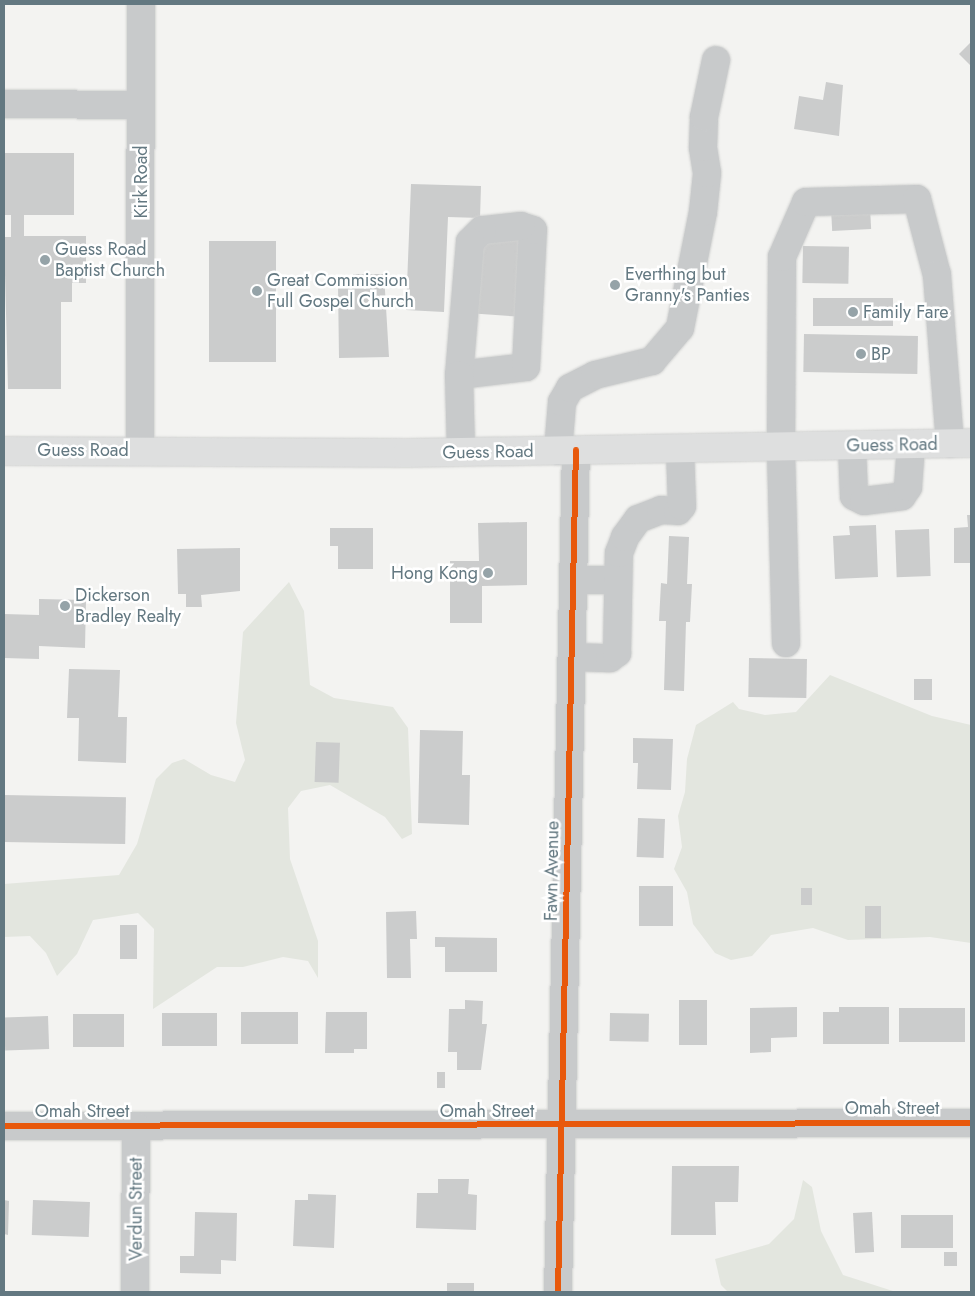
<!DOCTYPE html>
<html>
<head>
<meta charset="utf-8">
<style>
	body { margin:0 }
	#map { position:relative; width:975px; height:1296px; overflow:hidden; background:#f3f3f1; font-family:Jost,sans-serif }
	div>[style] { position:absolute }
	.green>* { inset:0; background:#e3e6df }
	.building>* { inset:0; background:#cbcccc; transform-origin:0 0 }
	.roads { filter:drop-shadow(0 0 1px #d0d1d0) drop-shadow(0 0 1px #d0d1d0) }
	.minor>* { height:28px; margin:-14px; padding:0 14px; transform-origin:14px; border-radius:14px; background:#c8cacb }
	.major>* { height:28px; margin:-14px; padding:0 14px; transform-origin:14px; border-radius:14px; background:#dedfdf }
	.cycleway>* { height:6px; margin:-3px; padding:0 3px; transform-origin:3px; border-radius:3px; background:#e8590c }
	.dots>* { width:14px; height:14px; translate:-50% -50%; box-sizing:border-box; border:2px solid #fff; border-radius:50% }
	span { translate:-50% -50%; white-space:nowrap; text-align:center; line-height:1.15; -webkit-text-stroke:5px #fff; paint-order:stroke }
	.street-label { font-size:18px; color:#637881 }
	.poi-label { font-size:18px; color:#637881 }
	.left { translate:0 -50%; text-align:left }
	.right { translate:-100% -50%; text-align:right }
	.frame { position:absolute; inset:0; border:5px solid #637881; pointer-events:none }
</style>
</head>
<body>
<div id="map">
	<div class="green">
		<i style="clip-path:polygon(289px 582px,304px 611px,310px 685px,334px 698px,393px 707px,408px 728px,412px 834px,402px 839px,385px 817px,330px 785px,301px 791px,288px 808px,290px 859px,318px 941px,318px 978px,308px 961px,283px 957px,243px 967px,217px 967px,153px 1009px,154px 929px,138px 913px,93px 920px,77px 954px,57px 976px,46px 953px,30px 936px,4px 937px,4px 884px,119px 875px,137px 844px,156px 779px,172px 763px,184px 759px,211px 775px,235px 782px,245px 760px,236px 723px,243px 632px)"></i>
		<i style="clip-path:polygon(830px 675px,932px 716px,971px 725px,971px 943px,930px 937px,848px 940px,813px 928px,771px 935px,752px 956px,731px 960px,715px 953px,693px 924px,687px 892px,674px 869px,682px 847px,678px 816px,685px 792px,687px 759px,696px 725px,733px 702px,739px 709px,765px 715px,796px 712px)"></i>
		<i style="clip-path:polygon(803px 1180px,812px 1187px,821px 1231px,843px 1275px,896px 1292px,728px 1292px,721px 1285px,715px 1259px,769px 1244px,794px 1219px)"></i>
	</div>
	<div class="building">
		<i style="clip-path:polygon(971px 42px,971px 66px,959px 54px)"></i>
		<i style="clip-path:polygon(826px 82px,843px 85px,839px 136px,794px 129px,799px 96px,823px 100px)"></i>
		<i style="clip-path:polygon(4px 153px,74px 153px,74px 215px,24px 215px,24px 236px,86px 236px,86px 283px,72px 283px,72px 302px,61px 302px,61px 389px,8px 389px,4px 237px,11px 237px,11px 215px,4px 215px)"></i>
		<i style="clip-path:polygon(411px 184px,481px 186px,480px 218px,448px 217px,444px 312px,406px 310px)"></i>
		<i style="left:870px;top:207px;width:22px;height:39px;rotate:87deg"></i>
		<i style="left:483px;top:238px;width:40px;height:76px;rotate:4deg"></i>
		<i style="left:276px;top:241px;width:121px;height:67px;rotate:90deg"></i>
		<i style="left:803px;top:246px;width:46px;height:37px;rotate:1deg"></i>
		<i style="clip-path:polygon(353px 274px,384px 274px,389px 357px,339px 358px,338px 285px,353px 285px)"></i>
		<i style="left:813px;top:298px;width:80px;height:28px"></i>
		<i style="left:804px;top:334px;width:114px;height:38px;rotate:1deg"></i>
		<i style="clip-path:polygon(967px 515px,971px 515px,971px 563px,954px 563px,954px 528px,968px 527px)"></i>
		<i style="clip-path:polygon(527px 522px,527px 585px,482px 586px,482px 623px,450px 623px,450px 561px,479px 561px,478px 523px)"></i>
		<i style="clip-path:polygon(876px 525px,878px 577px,835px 579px,833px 536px,850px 535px,849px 526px)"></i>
		<i style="clip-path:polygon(330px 528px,373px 528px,373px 569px,338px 569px,338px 546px,330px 546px)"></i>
		<i style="left:929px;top:529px;width:47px;height:34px;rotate:88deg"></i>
		<i style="clip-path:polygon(669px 536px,689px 537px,687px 584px,692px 584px,690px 622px,686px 622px,684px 691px,664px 690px,666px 621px,659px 621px,661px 583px,667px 584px)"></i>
		<i style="clip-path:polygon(240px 548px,240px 591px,201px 595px,202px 607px,186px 607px,186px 594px,178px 594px,177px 549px)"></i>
		<i style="clip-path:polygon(39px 599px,86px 600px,85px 648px,39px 646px,39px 659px,4px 658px,4px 614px,39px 615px)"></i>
		<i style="left:749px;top:658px;width:58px;height:39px;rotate:1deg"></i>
		<i style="clip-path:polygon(69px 669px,120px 670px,118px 717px,127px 717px,126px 763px,78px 761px,79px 718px,67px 718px)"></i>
		<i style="left:932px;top:679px;width:21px;height:18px;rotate:90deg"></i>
		<i style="clip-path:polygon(420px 730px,463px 731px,462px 775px,470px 775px,469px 825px,418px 823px)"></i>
		<i style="clip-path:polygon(633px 738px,673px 739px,671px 790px,637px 789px,638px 763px,633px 763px)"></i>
		<i style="left:316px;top:742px;width:24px;height:40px;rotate:2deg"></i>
		<i style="left:4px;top:795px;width:122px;height:47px;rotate:1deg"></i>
		<i style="left:638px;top:818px;width:27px;height:39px;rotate:2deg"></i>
		<i style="left:639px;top:886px;width:34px;height:40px"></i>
		<i style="left:801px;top:888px;width:11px;height:17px"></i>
		<i style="left:865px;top:906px;width:16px;height:32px"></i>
		<i style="clip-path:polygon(416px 911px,417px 939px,410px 939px,411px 978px,387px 978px,386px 912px)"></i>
		<i style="left:120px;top:925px;width:17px;height:34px"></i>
		<i style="clip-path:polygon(435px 937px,497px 938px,497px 972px,445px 972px,445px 947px,435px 947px)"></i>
		<i style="clip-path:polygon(465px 1000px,483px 1001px,482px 1024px,487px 1024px,481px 1070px,457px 1070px,457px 1052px,448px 1052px,449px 1009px,465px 1009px)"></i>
		<i style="left:679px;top:1000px;width:28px;height:45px"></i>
		<i style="clip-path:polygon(797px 1007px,797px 1037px,771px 1038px,771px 1052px,750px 1053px,750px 1008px)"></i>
		<i style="clip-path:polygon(839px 1007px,889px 1007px,889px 1044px,823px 1044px,823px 1012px,839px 1012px)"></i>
		<i style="left:899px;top:1008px;width:66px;height:34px"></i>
		<i style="left:241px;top:1012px;width:57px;height:32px"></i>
		<i style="clip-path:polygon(326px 1012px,367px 1012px,367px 1049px,354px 1049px,354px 1053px,325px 1053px)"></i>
		<i style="left:162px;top:1013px;width:55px;height:33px"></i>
		<i style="left:610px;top:1013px;width:39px;height:28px;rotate:1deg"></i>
		<i style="left:124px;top:1014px;width:33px;height:51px;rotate:90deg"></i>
		<i style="left:48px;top:1016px;width:33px;height:44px;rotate:88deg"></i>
		<i style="left:437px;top:1072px;width:8px;height:16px"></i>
		<i style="clip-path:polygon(672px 1166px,739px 1166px,738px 1202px,715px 1202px,716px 1235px,671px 1235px)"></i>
		<i style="clip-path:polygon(438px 1179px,469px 1179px,468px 1194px,477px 1195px,476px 1230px,416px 1228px,417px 1193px,438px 1193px)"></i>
		<i style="clip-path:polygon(308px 1194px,336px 1195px,334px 1248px,293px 1246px,295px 1200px,308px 1200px)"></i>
		<i style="clip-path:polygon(4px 1200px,9px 1201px,8px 1235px,4px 1234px)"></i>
		<i style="left:33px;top:1200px;width:57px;height:35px;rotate:2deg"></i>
		<i style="clip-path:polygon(195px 1212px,237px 1213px,236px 1261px,221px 1260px,221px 1274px,180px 1273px,180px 1256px,194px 1256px)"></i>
		<i style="left:872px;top:1212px;width:40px;height:19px;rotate:87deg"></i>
		<i style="left:901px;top:1215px;width:52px;height:33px"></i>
		<i style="left:944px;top:1252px;width:13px;height:14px"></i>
		<i style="left:447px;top:1283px;width:27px;height:9px"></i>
	</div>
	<div class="roads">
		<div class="minor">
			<i style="left:4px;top:104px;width:137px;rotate:0.4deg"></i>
			<i style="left:459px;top:375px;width:67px;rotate:-6.8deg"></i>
			<i style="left:526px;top:367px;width:137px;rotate:-87.1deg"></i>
			<i style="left:533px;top:230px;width:13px;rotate:-162deg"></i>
			<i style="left:521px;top:226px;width:39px;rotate:174deg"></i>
			<i style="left:482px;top:230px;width:17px;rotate:135deg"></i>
			<i style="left:470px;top:242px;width:133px;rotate:94.7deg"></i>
			<i style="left:459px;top:375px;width:77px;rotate:88.5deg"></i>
			<i style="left:852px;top:446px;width:50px;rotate:87.7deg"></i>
			<i style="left:854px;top:496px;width:11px;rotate:27deg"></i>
			<i style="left:864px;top:501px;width:38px;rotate:-7deg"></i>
			<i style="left:902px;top:496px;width:11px;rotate:-56deg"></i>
			<i style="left:908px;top:487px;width:42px;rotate:-85.9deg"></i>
			<i style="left:140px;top:450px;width:446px;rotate:-89.9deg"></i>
			<i style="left:558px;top:451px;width:49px;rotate:-85.3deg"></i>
			<i style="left:562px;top:402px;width:16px;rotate:-60deg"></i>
			<i style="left:570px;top:388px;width:28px;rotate:-27deg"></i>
			<i style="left:595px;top:375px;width:59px;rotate:-13.8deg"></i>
			<i style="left:652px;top:361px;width:43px;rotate:-49.7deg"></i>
			<i style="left:680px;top:328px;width:118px;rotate:-78.8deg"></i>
			<i style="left:703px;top:212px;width:39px;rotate:-84deg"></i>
			<i style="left:707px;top:173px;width:26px;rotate:-99deg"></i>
			<i style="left:703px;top:147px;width:30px;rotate:-88deg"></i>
			<i style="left:704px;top:117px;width:58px;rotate:-78.1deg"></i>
			<i style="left:574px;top:580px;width:44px"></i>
			<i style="left:786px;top:643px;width:196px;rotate:-91.5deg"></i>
			<i style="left:781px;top:447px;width:190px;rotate:-89.7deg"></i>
			<i style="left:782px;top:257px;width:60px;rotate:-66.4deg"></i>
			<i style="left:806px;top:202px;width:111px;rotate:-1.5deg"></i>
			<i style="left:917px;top:199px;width:79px;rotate:75.3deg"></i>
			<i style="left:937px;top:275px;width:169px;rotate:85.6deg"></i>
			<i style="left:572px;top:657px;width:38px;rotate:2deg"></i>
			<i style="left:610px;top:658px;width:9px;rotate:-36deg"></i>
			<i style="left:617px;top:653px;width:100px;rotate:-88.9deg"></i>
			<i style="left:619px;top:553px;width:17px;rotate:-69deg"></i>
			<i style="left:625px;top:537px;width:22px;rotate:-54deg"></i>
			<i style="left:638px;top:519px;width:25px;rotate:-21deg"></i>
			<i style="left:661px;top:510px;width:17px;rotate:3deg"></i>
			<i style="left:678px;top:511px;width:6px;rotate:-51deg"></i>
			<i style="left:682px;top:506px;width:57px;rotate:-92deg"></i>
			<i style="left:4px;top:1126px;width:967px;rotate:-0.18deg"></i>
			<i style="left:135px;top:1292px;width:166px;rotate:-89.7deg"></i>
			<i style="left:558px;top:1292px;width:842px;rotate:-88.78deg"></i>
		</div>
		<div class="major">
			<i style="left:4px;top:451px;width:404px;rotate:0.3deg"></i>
			<i style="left:408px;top:453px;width:563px;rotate:-1.02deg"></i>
		</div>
	</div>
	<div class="cycleway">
		<i style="left:4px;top:1126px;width:967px;rotate:-0.18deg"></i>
		<i style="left:558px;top:1292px;width:842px;rotate:-88.78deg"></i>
	</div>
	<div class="dots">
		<i style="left:45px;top:260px;background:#95a3a8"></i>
		<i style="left:615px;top:285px;background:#95a3a8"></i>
		<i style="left:257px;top:291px;background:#95a3a8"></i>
		<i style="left:853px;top:312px;background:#95a3a8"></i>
		<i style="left:861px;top:354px;background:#95a3a8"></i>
		<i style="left:488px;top:573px;background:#95a3a8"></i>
		<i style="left:65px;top:606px;background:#95a3a8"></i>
	</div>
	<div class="street-label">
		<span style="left:141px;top:182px;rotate:-90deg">Kirk Road</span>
		<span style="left:892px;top:445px;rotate:-1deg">Guess Road</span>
		<span style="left:83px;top:450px">Guess Road</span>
		<span style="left:488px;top:452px;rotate:-1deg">Guess Road</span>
		<span style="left:552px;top:871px;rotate:-89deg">Fawn Avenue</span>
		<span style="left:892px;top:1108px">Omah Street</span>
		<span style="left:82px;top:1111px">Omah Street</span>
		<span style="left:487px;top:1111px">Omah Street</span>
		<span style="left:136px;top:1209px;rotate:-90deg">Verdun Street</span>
	</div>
	<div class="poi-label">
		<span class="left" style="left:55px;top:260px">Guess Road<br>Baptist Church</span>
		<span class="left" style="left:625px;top:285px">Everthing but<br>Granny's Panties</span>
		<span class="left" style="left:267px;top:291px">Great Commission<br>Full Gospel Church</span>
		<span class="left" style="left:863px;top:312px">Family Fare</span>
		<span class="left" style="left:871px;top:354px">BP</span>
		<span class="right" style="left:478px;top:573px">Hong Kong</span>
		<span class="left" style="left:75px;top:606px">Dickerson<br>Bradley Realty</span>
	</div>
	<div class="frame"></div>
</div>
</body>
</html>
